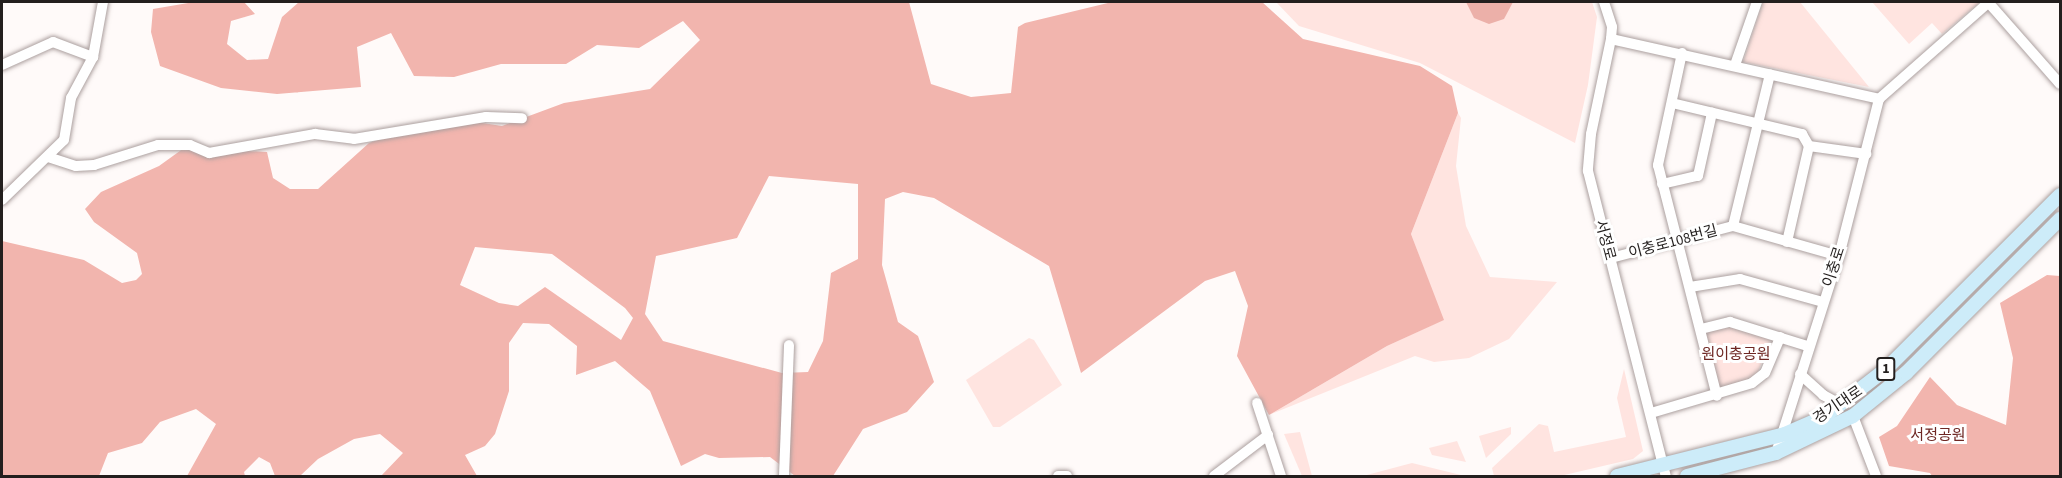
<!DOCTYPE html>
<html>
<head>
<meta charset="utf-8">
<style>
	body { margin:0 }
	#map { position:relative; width:2062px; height:478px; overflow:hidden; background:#fffaf9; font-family:"Source Sans 3","Noto Sans KR",sans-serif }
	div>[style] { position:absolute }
	.green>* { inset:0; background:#ffe4e0 }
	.forest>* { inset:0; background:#f2b5ae }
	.water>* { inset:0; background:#ecb0a9 }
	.roads { filter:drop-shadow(0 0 2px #aca09f) drop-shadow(0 0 2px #aca09f) }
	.minor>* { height:10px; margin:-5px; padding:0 5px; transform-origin:5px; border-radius:5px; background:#fff }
	.major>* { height:14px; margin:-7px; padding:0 7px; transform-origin:7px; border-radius:7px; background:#cdecf9 }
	span { translate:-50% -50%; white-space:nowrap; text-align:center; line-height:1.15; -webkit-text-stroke:6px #fff; paint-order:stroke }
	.shield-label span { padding:2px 4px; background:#fff; border:2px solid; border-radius:4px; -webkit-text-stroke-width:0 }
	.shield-label { font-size:14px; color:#231f1e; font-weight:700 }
	.street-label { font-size:15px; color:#231f1e }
	.park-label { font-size:15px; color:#6e2723 }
	.frame { position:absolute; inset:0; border:3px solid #231f1e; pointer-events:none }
</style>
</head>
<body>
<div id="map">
	<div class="green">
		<i style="clip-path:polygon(1276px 2px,1592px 2px,1597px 17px,1588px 85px,1575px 143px,1420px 63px,1299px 26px)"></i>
		<i style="clip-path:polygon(1763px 2px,1800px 2px,1869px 87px,1743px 62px)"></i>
		<i style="clip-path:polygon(1872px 2px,1980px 2px,1942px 34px,1932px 23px,1909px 44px)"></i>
		<i style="clip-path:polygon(1458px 113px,1461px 118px,1456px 166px,1466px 226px,1490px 277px,1557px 282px,1509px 339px,1469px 358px,1434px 362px,1415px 356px,1269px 415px,1387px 346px,1443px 320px,1411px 234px)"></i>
		<i style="clip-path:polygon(1729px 326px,1771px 338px,1756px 377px,1717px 390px,1704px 333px)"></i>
		<i style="clip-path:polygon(1029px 338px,1034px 340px,1062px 385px,1000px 427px,993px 427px,966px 380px)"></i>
		<i style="clip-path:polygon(1624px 369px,1643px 451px,1633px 459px,1560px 476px,1494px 476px,1492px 468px,1539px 424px,1548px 426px,1554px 452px,1626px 437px,1617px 398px)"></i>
		<i style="clip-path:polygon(1511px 427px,1511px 434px,1486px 458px,1479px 436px)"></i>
		<i style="clip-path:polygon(1300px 432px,1312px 476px,1302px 476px,1284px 434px)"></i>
		<i style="clip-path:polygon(1457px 441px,1466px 462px,1432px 455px,1429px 448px)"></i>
		<i style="clip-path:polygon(1412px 463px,1465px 476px,1363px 476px)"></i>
	</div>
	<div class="forest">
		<i style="clip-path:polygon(evenodd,194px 2px,244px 2px,255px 14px,231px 21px,227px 44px,247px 60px,268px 59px,282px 17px,299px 2px,909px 2px,931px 84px,971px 97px,1011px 93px,1018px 27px,1025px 23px,1112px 2px,1262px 2px,1303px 39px,1420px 66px,1452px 86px,1458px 113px,1411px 234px,1444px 320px,1387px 346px,1269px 415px,1237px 356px,1248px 306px,1235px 271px,1205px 281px,1081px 373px,1049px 266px,934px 198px,903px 192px,885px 199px,882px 265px,898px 322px,918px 336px,934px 382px,907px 412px,863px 429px,833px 476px,795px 476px,770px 457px,719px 458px,705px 454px,681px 466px,650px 391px,615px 361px,576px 375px,577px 346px,549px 324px,523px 323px,509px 343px,509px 391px,495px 434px,485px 446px,465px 455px,477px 476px,381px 476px,403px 453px,380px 434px,354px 439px,318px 459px,300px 476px,275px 476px,270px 463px,259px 457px,244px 472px,245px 476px,187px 476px,216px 424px,196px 409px,160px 422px,142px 443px,108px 453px,99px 476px,2px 476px,2px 241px,84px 260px,122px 283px,136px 280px,142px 274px,137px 253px,94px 222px,85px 209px,101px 192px,159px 166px,184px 148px,267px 152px,273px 178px,290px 189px,318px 189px,369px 143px,388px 136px,476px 122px,502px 126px,564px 103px,650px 89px,700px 40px,683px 21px,639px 48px,597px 45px,566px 64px,501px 64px,454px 77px,414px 76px,391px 33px,357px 47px,361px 87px,277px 94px,221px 88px,160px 66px,151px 32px,153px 9px,194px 2px,769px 176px,858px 184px,858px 259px,831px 273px,823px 341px,808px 372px,782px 373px,663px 341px,645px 314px,656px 256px,737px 238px,769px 176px,194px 2px,475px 247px,552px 254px,625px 308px,633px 318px,621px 340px,545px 287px,518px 306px,499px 303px,460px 285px,475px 247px)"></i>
		<i style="clip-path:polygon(2047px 275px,2060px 276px,2060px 476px,1932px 476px,1930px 473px,1889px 466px,1879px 437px,1897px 426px,1930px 377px,1957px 405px,2006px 425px,2013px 358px,2000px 303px)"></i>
	</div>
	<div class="water">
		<i style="clip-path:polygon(1466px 2px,1513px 2px,1504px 19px,1489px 24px,1474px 18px)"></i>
	</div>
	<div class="roads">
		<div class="minor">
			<i style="left:1604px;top:2px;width:26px;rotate:72deg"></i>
			<i style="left:1612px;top:27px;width:12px;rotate:95deg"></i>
			<i style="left:1611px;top:39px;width:97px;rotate:101.9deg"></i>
			<i style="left:1591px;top:134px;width:37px;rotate:95deg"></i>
			<i style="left:1588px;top:171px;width:315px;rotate:75.7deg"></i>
			<i style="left:1988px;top:2px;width:109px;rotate:48.7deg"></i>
			<i style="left:1611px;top:39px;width:275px;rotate:12.6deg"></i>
			<i style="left:1682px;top:53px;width:115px;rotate:102.1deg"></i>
			<i style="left:1658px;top:165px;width:238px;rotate:75.7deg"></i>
			<i style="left:2px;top:65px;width:56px;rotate:-24.3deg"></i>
			<i style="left:53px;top:42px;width:43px;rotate:20.6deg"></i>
			<i style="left:1735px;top:65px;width:67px;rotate:-70.8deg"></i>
			<i style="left:1672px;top:103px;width:134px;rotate:13.4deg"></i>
			<i style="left:1802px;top:134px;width:14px;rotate:60deg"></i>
			<i style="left:1809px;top:146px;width:58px;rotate:8deg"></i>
			<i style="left:48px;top:157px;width:29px;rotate:18deg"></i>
			<i style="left:76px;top:166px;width:18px;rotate:-3deg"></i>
			<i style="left:94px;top:165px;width:67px;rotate:-17.4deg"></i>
			<i style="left:158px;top:145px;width:32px"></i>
			<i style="left:190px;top:145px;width:21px;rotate:23deg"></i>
			<i style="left:209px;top:153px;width:108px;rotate:-10.2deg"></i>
			<i style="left:315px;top:134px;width:39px;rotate:7deg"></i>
			<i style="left:354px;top:139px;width:134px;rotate:-9.5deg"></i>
			<i style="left:486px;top:117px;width:36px;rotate:2deg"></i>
			<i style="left:1662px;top:184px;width:37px;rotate:-13deg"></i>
			<i style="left:1698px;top:176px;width:65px;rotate:-77.5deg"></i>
			<i style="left:2px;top:200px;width:86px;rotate:-44.1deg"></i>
			<i style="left:64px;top:140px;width:43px;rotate:-80.5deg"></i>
			<i style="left:71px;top:98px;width:47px;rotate:-61.8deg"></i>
			<i style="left:93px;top:57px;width:56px;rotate:-79.7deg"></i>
			<i style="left:1733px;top:226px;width:156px;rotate:-76.3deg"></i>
			<i style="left:1787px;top:242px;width:98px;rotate:-77.1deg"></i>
			<i style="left:1611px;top:258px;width:126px;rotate:-14.7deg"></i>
			<i style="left:1733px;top:226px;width:110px;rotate:15.8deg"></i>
			<i style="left:1690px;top:287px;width:51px;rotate:-9.1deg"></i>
			<i style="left:1740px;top:279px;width:86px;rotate:15.5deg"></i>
			<i style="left:1701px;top:329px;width:30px;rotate:-14deg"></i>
			<i style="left:1730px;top:322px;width:81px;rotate:17.3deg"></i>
			<i style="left:1800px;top:374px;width:31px;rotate:42deg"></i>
			<i style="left:1823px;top:395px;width:21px;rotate:28deg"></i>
			<i style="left:1257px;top:403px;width:77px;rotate:71.8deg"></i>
			<i style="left:1651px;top:413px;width:105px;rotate:-16.5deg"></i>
			<i style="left:1752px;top:383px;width:16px;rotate:-38deg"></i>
			<i style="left:1765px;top:373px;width:39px;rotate:-67deg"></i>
			<i style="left:1853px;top:416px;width:64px;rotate:69deg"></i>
			<i style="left:1776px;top:453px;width:207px;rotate:-72.3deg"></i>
			<i style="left:1839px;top:256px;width:162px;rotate:-75.7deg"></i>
			<i style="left:1879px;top:99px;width:147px;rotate:-41.4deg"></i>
			<i style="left:784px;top:476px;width:131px;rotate:-87.8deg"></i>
			<i style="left:1058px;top:476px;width:9px"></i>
			<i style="left:1214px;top:476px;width:68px;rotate:-37.2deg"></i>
		</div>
		<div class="major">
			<i style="left:1617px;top:476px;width:173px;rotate:-14deg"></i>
			<i style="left:1785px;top:434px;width:43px;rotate:-23.6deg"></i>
			<i style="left:1824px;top:417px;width:78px;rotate:-37.7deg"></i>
			<i style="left:1886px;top:369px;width:246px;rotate:-45deg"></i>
			<i style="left:1687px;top:476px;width:92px;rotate:-14.5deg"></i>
			<i style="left:1776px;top:453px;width:85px;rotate:-25.7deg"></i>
			<i style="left:1853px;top:416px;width:68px;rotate:-39.1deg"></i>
			<i style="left:1906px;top:373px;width:218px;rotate:-45deg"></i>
		</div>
	</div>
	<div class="shield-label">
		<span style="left:1886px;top:369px">1</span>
	</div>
	<div class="street-label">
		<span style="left:1605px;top:240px;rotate:75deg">서정로</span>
		<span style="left:1673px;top:242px;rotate:-15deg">이충로108번길</span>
		<span style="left:1834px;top:267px;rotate:-72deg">이충로</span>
		<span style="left:1838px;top:405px;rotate:-34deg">경기대로</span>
	</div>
	<div class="park-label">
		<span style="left:1736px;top:355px">원이충공원</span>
		<span style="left:1938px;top:436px">서정공원</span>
	</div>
	<div class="frame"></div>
</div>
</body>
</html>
